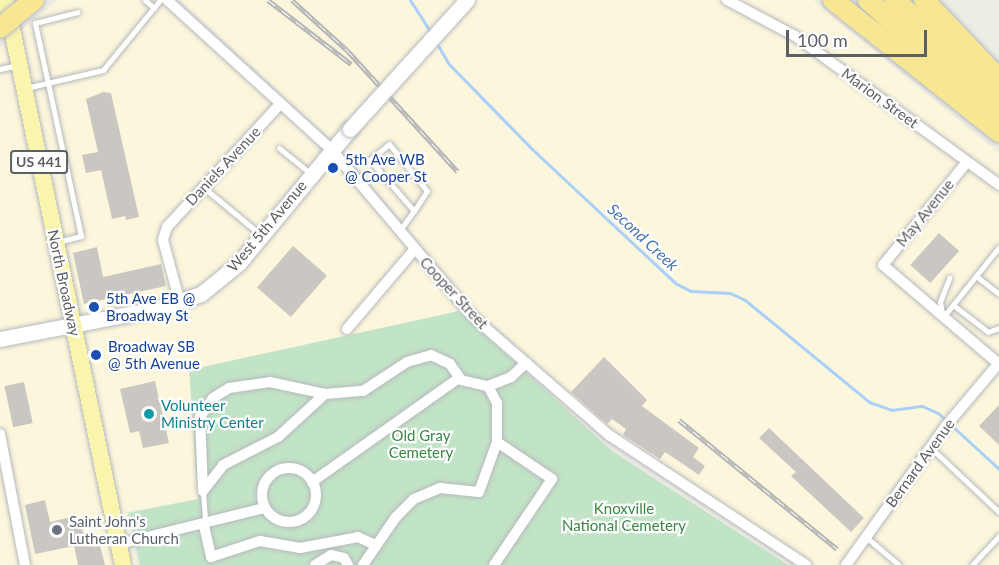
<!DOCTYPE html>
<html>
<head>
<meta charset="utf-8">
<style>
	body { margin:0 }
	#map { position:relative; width:999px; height:565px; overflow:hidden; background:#eeede5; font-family:Lato,sans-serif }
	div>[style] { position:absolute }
	.commercial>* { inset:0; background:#fcf7dc }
	.green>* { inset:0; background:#c2e4c6 }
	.stream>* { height:3px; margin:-1.5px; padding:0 1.5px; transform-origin:1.5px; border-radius:1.5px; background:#a9cffa }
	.building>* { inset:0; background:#cac7c2; transform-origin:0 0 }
	.roads { filter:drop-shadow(0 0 2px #b7b9be) drop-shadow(0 0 2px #b7b9be) }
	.lane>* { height:5px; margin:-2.5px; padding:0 2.5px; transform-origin:2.5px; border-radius:2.5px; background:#fff }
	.street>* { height:10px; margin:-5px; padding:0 5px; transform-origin:5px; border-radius:5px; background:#fff }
	.street>.ring { margin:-5px; padding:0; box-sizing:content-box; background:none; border:10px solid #fff; border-radius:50% }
	.secondary>* { height:15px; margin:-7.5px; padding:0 7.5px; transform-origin:7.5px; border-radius:7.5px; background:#fff }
	.primary>* { height:16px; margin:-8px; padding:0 8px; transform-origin:8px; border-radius:8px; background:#faf5ad }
	.highway>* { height:20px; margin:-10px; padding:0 10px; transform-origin:10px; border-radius:10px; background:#f7e793 }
	.rail>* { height:5px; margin-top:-2.5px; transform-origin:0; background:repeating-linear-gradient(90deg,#fff 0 9px,#b5b6b6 0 18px); box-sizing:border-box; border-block:2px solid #b5b6b6 }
	.bridges { filter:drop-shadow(0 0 2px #b8bac0) drop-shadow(0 0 2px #b8bac0) }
	.secondary-bridge>* { height:15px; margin:-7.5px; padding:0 7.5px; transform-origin:7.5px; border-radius:7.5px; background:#fff }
	.highway-bridge>* { height:20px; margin:-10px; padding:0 10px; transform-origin:10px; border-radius:10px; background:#f7e793 }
	.dots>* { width:16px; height:16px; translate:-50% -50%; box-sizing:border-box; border:3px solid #fff; border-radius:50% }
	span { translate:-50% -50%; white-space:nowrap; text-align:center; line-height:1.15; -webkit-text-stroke:4.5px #fff; paint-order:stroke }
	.shield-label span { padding:2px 4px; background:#fff; border:2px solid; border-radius:4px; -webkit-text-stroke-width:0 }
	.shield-label { font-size:14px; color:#5c5f64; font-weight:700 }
	.street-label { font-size:15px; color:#5c5f64 }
	.transit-label { font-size:15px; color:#164399 }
	.left { translate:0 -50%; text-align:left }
	.culture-label { font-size:15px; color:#0d838f }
	.park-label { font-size:15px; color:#3b8545 }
	.worship-label { font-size:15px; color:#5b616d }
	.water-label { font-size:16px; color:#4974b4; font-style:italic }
	.scale { position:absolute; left:786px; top:30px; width:141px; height:27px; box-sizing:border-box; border:3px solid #5c5f64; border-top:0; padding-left:8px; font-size:18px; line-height:21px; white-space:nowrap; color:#5c5f64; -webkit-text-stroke:4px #fff; paint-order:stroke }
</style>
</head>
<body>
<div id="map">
	<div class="commercial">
		<i style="clip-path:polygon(58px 0,164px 0,318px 143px,318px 152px,339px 166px,459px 311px,190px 370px,198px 499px,126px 512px,137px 565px,0 565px,0 48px)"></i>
		<i style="clip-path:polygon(180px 0,813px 0,999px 153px,999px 565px,816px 565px,614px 434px,465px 299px,347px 154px)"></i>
	</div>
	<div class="green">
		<i style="clip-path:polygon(459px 311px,612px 451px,788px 565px,140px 565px,128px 513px,198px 499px,189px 370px)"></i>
	</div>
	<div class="stream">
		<i style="left:410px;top:0;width:40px;rotate:57.1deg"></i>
		<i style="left:436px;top:42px;width:24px;rotate:60deg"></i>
		<i style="left:448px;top:63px;width:120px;rotate:45.7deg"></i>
		<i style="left:532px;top:149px;width:196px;rotate:43.1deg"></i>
		<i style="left:675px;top:283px;width:18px;rotate:27deg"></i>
		<i style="left:691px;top:291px;width:39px;rotate:3deg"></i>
		<i style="left:730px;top:293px;width:17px;rotate:25deg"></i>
		<i style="left:745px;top:300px;width:161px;rotate:39.4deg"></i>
		<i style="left:869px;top:402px;width:24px;rotate:19deg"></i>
		<i style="left:892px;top:410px;width:30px;rotate:-8deg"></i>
		<i style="left:922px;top:406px;width:17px;rotate:24deg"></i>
		<i style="left:938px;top:413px;width:83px;rotate:42.6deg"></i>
	</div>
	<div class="building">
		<i style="clip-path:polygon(103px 92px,111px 93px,139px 217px,126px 220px,125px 216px,112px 219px,101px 170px,86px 173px,82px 155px,98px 152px,86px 99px)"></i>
		<i style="left:939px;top:233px;width:27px;height:43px;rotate:42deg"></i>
		<i style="left:293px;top:246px;width:45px;height:55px;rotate:41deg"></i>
		<i style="clip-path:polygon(97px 247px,103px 277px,161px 264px,166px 286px,84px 304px,73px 253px)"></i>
		<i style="clip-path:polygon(604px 357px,647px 400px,642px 406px,699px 448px,693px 457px,705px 466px,699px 475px,665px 452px,660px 459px,623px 435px,626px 429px,612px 419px,607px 424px,571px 392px)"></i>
		<i style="clip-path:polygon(155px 381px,169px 443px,143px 448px,139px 431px,130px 433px,120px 389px)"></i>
		<i style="left:24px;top:382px;width:42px;height:20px;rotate:78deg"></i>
		<i style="clip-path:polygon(999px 405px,999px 445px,979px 426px)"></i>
		<i style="clip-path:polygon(769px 428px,864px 518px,851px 532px,791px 476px,796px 472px,759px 438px)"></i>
		<i style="clip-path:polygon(45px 500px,50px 522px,76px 516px,85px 536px,91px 534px,94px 547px,100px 545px,105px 565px,78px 565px,74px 546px,35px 554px,25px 505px)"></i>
	</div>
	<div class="roads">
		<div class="lane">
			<i style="left:145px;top:0;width:12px;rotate:42deg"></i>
			<i style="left:0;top:69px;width:18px;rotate:-13deg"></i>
			<i style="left:26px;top:88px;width:79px;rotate:-13.2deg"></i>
			<i style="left:103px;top:70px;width:90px;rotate:-50.8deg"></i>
			<i style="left:279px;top:148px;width:40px;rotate:39deg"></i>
			<i style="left:209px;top:192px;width:67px;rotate:39.6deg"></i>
			<i style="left:400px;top:230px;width:24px;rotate:-54deg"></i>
			<i style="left:414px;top:211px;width:24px;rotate:-57deg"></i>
			<i style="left:427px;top:191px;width:60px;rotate:-129deg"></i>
			<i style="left:389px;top:144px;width:25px;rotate:140deg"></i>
			<i style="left:370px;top:160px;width:67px;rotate:49.2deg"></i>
			<i style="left:57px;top:242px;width:25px;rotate:-14deg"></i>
			<i style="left:81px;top:236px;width:218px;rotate:-102.2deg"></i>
			<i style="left:35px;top:23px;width:44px;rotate:-14.3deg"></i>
			<i style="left:976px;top:276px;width:29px;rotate:38deg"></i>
			<i style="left:953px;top:305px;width:44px;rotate:37.6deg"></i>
			<i style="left:988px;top:332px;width:12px;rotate:-20deg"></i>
			<i style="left:942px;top:313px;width:11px;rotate:-100deg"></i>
			<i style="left:940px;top:302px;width:26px;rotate:-69deg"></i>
			<i style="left:944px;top:316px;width:88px;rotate:-51.4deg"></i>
			<i style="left:931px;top:448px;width:93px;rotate:43.3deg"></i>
			<i style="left:203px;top:491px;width:31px;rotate:86deg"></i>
			<i style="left:866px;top:537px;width:43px;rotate:40.3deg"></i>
			<i style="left:972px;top:565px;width:40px;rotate:-47deg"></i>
		</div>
		<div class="street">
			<i style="left:167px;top:0;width:222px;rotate:42.3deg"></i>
			<i style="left:331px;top:149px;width:219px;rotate:49.8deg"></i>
			<i style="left:472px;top:316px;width:181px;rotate:41deg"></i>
			<i style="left:609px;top:435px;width:236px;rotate:33.4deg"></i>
			<i style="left:727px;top:0;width:77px;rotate:27.9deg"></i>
			<i style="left:795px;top:36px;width:253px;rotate:36.1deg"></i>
			<i style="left:967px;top:162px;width:133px;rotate:129.2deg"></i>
			<i style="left:883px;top:265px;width:153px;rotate:40.5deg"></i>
			<i style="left:180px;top:303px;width:65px;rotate:-105.1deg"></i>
			<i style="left:163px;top:240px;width:14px;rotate:-73deg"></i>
			<i style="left:167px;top:227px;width:167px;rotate:-47.4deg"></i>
			<i style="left:347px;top:329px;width:104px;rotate:-49.7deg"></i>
			<i style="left:0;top:434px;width:133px;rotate:79.2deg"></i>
			<i class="ring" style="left:262px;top:468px;width:44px;height:44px"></i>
			<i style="left:312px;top:482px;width:180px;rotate:-35.3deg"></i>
			<i style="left:203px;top:491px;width:74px;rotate:-92.3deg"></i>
			<i style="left:200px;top:417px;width:23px;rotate:-56deg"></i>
			<i style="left:213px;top:398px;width:19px;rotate:-32deg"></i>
			<i style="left:229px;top:388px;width:41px;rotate:-8.3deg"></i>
			<i style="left:270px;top:382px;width:56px;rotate:12.3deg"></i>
			<i style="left:325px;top:394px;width:38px;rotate:-5deg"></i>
			<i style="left:363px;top:391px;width:53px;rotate:-33.4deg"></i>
			<i style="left:407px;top:362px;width:25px;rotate:-16deg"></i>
			<i style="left:431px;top:355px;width:21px;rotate:25deg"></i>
			<i style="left:450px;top:364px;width:19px;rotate:55deg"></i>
			<i style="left:461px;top:380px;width:28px;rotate:13deg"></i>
			<i style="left:488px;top:386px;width:25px;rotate:-21deg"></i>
			<i style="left:511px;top:377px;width:21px;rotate:-43deg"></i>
			<i style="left:203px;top:491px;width:33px;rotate:-52deg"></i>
			<i style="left:223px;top:465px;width:62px;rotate:-27deg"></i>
			<i style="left:278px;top:437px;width:64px;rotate:-42.5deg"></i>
			<i style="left:204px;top:526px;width:32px;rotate:77deg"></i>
			<i style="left:211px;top:557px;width:52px;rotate:-18.1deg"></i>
			<i style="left:260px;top:541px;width:41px;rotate:9.9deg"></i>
			<i style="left:300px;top:548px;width:59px;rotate:-10.7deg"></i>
			<i style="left:358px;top:537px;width:19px;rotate:25deg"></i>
			<i style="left:119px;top:544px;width:150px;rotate:-13.9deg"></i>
			<i style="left:315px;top:565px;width:19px;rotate:-32deg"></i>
			<i style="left:331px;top:555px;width:13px;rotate:13deg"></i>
			<i style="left:344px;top:558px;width:8px;rotate:60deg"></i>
			<i style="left:363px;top:565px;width:58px;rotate:-55.5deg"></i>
			<i style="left:396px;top:517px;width:25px;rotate:-45deg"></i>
			<i style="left:414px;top:499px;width:28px;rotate:-23deg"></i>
			<i style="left:440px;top:488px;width:39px;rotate:6deg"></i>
			<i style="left:479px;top:492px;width:53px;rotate:-70.2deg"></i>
			<i style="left:497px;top:442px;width:39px;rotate:-90deg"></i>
			<i style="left:497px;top:403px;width:19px;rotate:-118deg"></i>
			<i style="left:494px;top:565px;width:104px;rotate:-56deg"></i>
			<i style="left:552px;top:479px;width:66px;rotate:-146.1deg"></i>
			<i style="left:846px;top:565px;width:170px;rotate:-54.3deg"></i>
			<i style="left:945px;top:427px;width:84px;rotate:-49.8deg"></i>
		</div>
		<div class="secondary">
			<i style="left:0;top:339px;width:158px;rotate:-11deg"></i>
			<i style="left:155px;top:309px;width:48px;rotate:-18.1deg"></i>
			<i style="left:201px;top:294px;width:49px;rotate:-39.2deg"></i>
			<i style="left:239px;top:263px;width:174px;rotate:-50.4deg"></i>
		</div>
		<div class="primary">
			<i style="left:6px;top:0;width:577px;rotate:78.3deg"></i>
		</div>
		<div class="highway">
			<i style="left:833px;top:0;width:212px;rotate:38.5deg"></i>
			<i style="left:868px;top:0;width:176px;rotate:42deg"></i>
			<i style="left:895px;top:0;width:144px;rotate:43.6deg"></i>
			<i style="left:924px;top:0;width:109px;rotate:46.5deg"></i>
		</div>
	</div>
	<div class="rail">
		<i style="left:268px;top:0;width:105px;rotate:37.6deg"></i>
		<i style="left:292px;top:0;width:74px;rotate:42.3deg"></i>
		<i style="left:347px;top:50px;width:164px;rotate:47.7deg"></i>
		<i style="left:679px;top:420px;width:204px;rotate:39.2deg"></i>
	</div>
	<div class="bridges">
		<div class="secondary-bridge">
			<i style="left:350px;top:129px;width:174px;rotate:-47.8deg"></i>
		</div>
		<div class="highway-bridge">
			<i style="left:0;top:28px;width:44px;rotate:-39.5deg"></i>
		</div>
	</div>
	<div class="dots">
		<i style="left:333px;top:168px;background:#1a4fb4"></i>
		<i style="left:94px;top:307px;background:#1a4fb4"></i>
		<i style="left:96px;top:355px;background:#1a4fb4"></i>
		<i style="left:149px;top:414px;background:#0f9aa8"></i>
		<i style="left:57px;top:530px;background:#6b7280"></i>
	</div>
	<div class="shield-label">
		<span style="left:39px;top:162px">US 441</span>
	</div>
	<div class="street-label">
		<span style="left:880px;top:98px;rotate:36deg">Marion Street</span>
		<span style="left:223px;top:166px;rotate:-47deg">Daniels Avenue</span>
		<span style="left:925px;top:213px;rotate:-51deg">May Avenue</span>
		<span style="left:267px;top:226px;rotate:-50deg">West 5th Avenue</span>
		<span style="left:64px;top:283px;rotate:78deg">North Broadway</span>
		<span style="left:454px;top:293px;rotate:47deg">Cooper Street</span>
		<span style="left:920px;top:463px;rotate:-54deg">Bernard Avenue</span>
	</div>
	<div class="transit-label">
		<span class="left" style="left:345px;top:168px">5th Ave WB<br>@ Cooper St</span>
		<span class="left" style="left:106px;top:307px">5th Ave EB @<br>Broadway St</span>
		<span class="left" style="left:108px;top:355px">Broadway SB<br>@ 5th Avenue</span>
	</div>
	<div class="culture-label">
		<span class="left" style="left:161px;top:414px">Volunteer<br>Ministry Center</span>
	</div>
	<div class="park-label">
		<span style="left:421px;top:444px">Old Gray<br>Cemetery</span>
		<span style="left:624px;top:517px">Knoxville<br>National Cemetery</span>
	</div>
	<div class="worship-label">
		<span class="left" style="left:69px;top:530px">Saint John's<br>Lutheran Church</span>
	</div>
	<div class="water-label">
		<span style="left:643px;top:237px;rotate:43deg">Second Creek</span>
	</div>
	<div class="scale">100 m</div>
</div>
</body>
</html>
